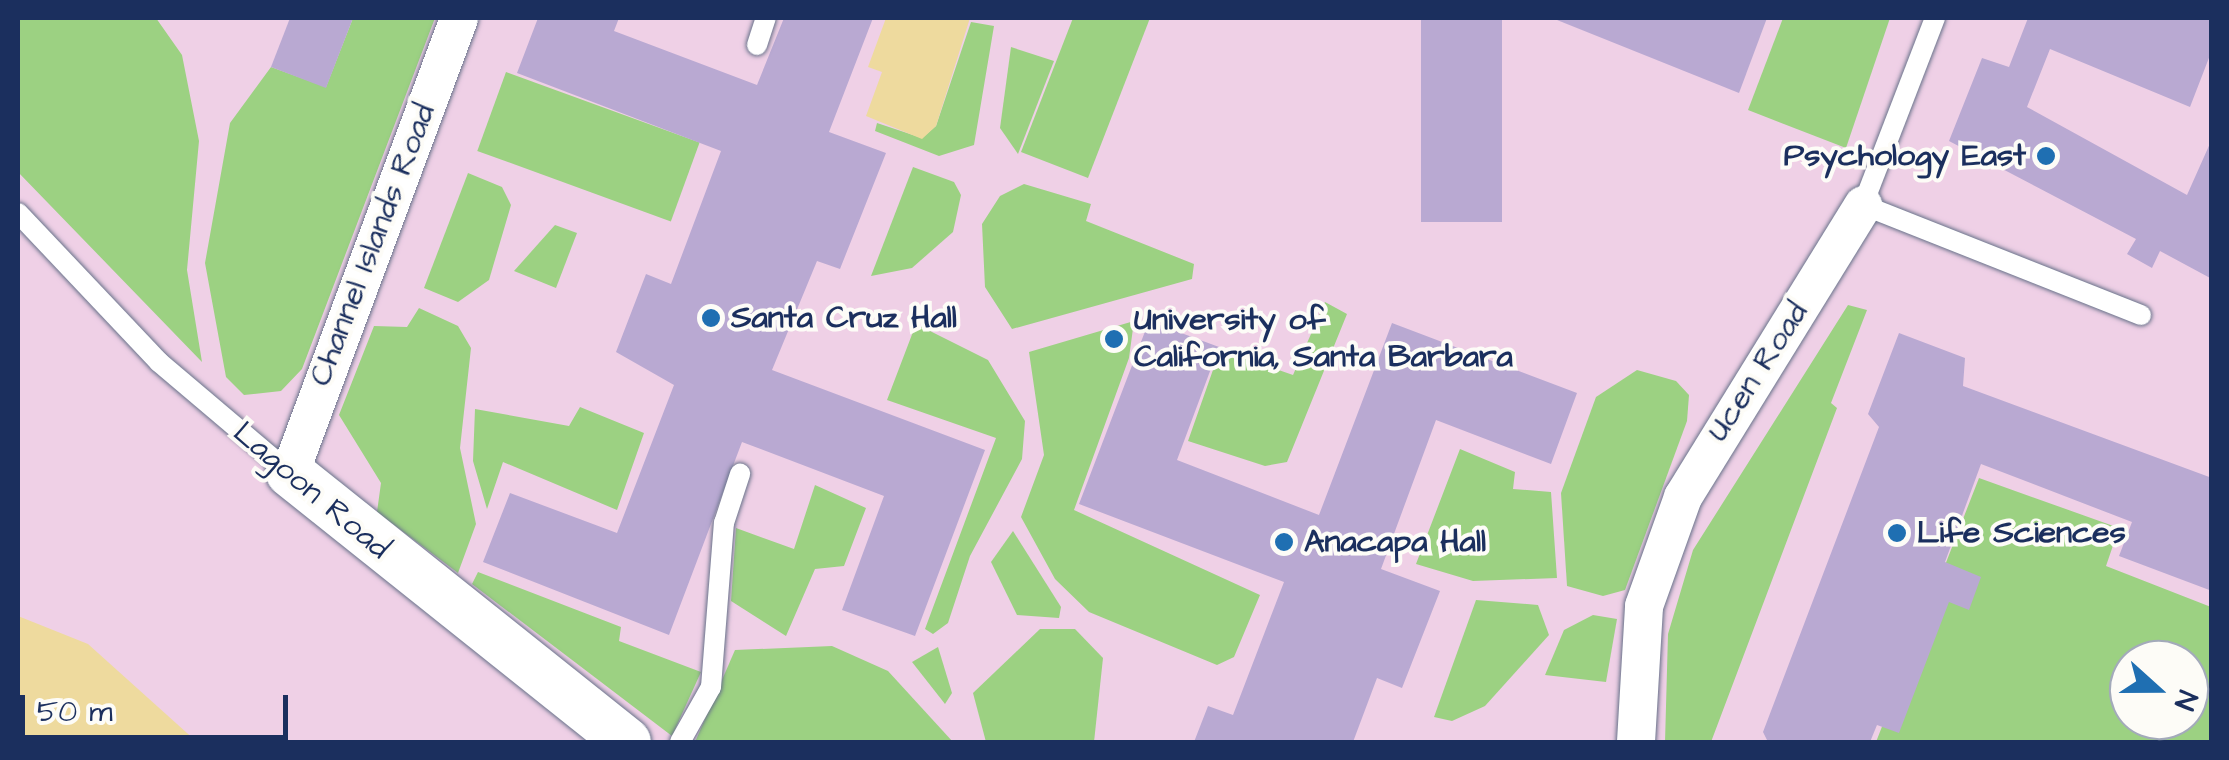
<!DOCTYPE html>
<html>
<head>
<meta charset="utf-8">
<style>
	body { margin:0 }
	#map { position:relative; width:2229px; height:760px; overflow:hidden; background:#f7eddb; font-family:"Architects Daughter",sans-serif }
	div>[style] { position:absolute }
	.built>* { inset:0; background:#efd0e6 }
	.green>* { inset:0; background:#9cd182; transform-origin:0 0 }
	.sand>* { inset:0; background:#eeda9e }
	.building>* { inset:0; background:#b9a9d2; transform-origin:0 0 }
	.roads { filter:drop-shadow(0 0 2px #68728a) drop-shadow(0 0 2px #68728a) }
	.service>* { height:20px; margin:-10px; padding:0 10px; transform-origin:10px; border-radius:10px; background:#fff }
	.minor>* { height:38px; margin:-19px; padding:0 19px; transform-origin:19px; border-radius:19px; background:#fff }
	.tertiary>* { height:48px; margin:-24px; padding:0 24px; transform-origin:24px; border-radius:24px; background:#fff }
	.dots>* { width:28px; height:28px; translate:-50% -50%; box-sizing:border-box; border:5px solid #fdfcf7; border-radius:50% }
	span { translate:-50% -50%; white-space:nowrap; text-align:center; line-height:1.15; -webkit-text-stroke:8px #fdfcf7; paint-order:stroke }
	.poi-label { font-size:32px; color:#1b2f5e; font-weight:700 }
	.right { translate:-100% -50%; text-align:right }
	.left { translate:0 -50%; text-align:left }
	.street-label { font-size:32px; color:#1b2f5e }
	.frame { position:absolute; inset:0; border:20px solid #1b2f5e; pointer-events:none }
	.north { position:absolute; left:2109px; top:640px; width:100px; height:100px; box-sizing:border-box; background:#fdfcf7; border:2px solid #a3aaba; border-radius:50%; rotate:111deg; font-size:28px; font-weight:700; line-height:40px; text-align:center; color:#1b2f5e }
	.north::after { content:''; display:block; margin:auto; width:35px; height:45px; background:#1f6fb2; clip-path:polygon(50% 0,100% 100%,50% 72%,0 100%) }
	.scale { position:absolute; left:20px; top:695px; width:268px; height:45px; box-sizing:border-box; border:5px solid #1b2f5e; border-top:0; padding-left:12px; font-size:30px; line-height:35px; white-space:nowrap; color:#1b2f5e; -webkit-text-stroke:8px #fdfcf7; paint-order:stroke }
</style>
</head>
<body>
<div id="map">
	<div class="built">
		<i style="clip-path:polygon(evenodd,18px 18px,2211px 18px,2211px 742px,18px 742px,18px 18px,2129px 660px,2189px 660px,2189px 720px,2129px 720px,2129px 660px)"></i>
	</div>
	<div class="green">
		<i style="clip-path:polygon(18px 18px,156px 18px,182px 55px,199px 141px,187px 270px,202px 362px,18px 172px)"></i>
		<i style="clip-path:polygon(353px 18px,435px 18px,302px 369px,281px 391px,244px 395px,226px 377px,205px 263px,230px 123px,271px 67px,326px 87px)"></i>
		<i style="clip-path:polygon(1073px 18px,1150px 18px,1088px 178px,1021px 152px)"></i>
		<i style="clip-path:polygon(1783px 18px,1890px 18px,1846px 148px,1748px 110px)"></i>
		<i style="clip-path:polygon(971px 22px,994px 26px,974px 145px,939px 156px,875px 131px,877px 123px,922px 138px,936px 126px)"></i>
		<i style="clip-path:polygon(1011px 47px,1054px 61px,1018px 154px,1000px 128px)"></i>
		<i style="left:506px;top:72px;width:206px;height:84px;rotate:20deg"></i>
		<i style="clip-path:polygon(913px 167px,954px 182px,961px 195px,953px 232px,912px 268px,871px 276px)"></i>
		<i style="clip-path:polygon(468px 173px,502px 187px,511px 205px,489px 280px,458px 302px,424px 288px)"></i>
		<i style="clip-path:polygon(1024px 184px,1091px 204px,1086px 221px,1194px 264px,1192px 279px,1012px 329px,985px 287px,982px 224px,1000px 196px)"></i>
		<i style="clip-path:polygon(555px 225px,577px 233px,556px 288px,514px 271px)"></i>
		<i style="clip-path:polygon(1325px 302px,1347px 314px,1287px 462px,1265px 466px,1188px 441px,1220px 350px,1293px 375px)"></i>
		<i style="clip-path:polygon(1848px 305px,1867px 310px,1831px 403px,1837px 408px,1711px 742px,1665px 742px,1668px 634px,1693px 550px)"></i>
		<i style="clip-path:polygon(419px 308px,458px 326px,471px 348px,460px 448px,476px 524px,458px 573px,377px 512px,381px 483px,339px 415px,374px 326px,407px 327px)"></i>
		<i style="clip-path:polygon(1134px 321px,1129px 358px,1074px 510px,1260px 595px,1234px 657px,1217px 665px,1089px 612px,1055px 579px,1021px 517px,1044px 455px,1029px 352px)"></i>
		<i style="clip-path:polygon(916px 324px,988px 360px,1025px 421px,1022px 459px,970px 556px,948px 623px,933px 634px,925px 629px,996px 438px,887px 400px)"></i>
		<i style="clip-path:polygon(1637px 370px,1676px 381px,1689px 395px,1687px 421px,1625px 590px,1603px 596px,1567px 586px,1561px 493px,1596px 397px)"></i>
		<i style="clip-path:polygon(580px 407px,644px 433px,617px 510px,503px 462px,487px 509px,473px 461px,475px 409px,569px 426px)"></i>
		<i style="clip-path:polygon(1460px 449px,1515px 472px,1513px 489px,1551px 492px,1557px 578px,1473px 581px,1416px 564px)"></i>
		<i style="clip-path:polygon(evenodd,1979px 478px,2119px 528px,2106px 566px,2211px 607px,2211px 742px,1876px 742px,1979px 478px,2129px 660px,2189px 660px,2189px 720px,2129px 720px,2129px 660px)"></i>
		<i style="clip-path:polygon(815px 485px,866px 508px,844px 566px,815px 569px,786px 636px,731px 601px,736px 528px,794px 549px)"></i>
		<i style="clip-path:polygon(1013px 531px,1061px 607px,1059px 618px,1017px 615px,991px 562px)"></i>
		<i style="clip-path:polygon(478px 572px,621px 627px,619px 641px,701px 672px,672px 736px,472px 584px)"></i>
		<i style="clip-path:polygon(1476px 600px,1538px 605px,1549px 635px,1485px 706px,1452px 721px,1434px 717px)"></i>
		<i style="clip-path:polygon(1593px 615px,1617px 619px,1606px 682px,1545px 675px,1564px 630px)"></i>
		<i style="clip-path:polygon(1040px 629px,1075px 629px,1103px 658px,1094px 742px,986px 742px,973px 693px)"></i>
		<i style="clip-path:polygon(832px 646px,888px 671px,953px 742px,695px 742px,735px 650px)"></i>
		<i style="clip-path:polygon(938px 647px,952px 693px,945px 704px,912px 662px)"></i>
	</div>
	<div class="sand">
		<i style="clip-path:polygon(886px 18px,970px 18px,936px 126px,922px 139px,866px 116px,882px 72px,868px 67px)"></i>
		<i style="clip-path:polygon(18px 616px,88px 644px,197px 742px,18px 742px)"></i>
	</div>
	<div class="building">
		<i style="clip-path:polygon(290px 18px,353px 18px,326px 88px,271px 67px)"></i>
		<i style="clip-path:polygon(538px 18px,619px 18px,614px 31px,757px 85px,784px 18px,873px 18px,829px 132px,886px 153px,840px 269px,817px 261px,772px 370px,985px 450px,915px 636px,842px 610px,884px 496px,742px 442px,669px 635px,483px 562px,510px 493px,617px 533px,674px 385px,616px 352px,646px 274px,671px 284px,721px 151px,517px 73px)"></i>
		<i style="left:1421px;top:18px;width:81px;height:204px"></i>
		<i style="clip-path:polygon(1552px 18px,1767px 18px,1739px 93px)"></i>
		<i style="clip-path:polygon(2028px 18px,2212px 18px,2212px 50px,2190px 107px,2050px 49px,2027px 107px,2187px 195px,2212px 139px,2212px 279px,2160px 251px,2152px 268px,2127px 254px,2136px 239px,1949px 141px,1982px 58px,2009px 67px)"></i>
		<i style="clip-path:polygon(1149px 321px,1219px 347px,1177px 460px,1319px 515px,1392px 323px,1577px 393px,1551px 464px,1436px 420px,1381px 569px,1440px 591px,1402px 688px,1377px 678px,1353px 742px,1194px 742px,1208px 706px,1233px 715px,1284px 582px,1079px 504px)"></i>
		<i style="clip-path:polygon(1899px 333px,1965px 358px,1963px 386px,2212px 478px,2212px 591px,2119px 556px,2132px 522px,1981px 464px,1945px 562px,1981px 577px,1969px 610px,1949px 602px,1899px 733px,1877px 725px,1870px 742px,1768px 742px,1763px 732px,1879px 427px,1868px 414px)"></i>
	</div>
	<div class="roads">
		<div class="service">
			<i style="left:1935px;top:18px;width:200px;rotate:111.1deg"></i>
			<i style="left:1863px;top:205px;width:299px;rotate:21.6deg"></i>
			<i style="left:757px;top:45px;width:28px;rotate:-72deg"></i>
			<i style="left:18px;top:213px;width:205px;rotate:46.6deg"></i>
			<i style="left:159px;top:362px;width:172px;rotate:40.3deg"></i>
			<i style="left:680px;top:742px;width:63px;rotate:-60.6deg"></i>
			<i style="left:711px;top:687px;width:165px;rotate:-85.5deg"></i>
			<i style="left:724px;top:523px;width:52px;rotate:-71.9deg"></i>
		</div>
		<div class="minor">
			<i style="left:290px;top:473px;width:485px;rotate:-69.6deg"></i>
			<i style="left:1636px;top:742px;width:136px;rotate:-86.6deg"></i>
			<i style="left:1644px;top:606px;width:116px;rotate:-70.3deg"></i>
			<i style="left:1683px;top:497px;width:343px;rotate:-58.3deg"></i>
		</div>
		<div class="tertiary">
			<i style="left:290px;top:473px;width:431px;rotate:38.6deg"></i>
		</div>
	</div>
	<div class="dots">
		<i style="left:2046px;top:156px;background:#1f6fb2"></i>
		<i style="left:711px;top:318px;background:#1f6fb2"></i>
		<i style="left:1114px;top:339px;background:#1f6fb2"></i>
		<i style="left:1897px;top:533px;background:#1f6fb2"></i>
		<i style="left:1284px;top:542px;background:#1f6fb2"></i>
	</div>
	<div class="poi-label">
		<span class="right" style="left:2026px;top:156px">Psychology East</span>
		<span class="left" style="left:731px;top:318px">Santa Cruz Hall</span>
		<span class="left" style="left:1134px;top:339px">University of<br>California, Santa Barbara</span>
		<span class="left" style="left:1917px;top:533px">Life Sciences</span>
		<span class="left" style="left:1304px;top:542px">Anacapa Hall</span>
	</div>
	<div class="street-label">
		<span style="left:373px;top:245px;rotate:-69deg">Channel Islands Road</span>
		<span style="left:1758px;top:372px;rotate:-57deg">Ucen Road</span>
		<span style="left:311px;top:491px;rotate:40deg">Lagoon Road</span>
	</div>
	<div class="frame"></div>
	<div class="north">N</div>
	<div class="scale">50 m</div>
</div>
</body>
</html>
